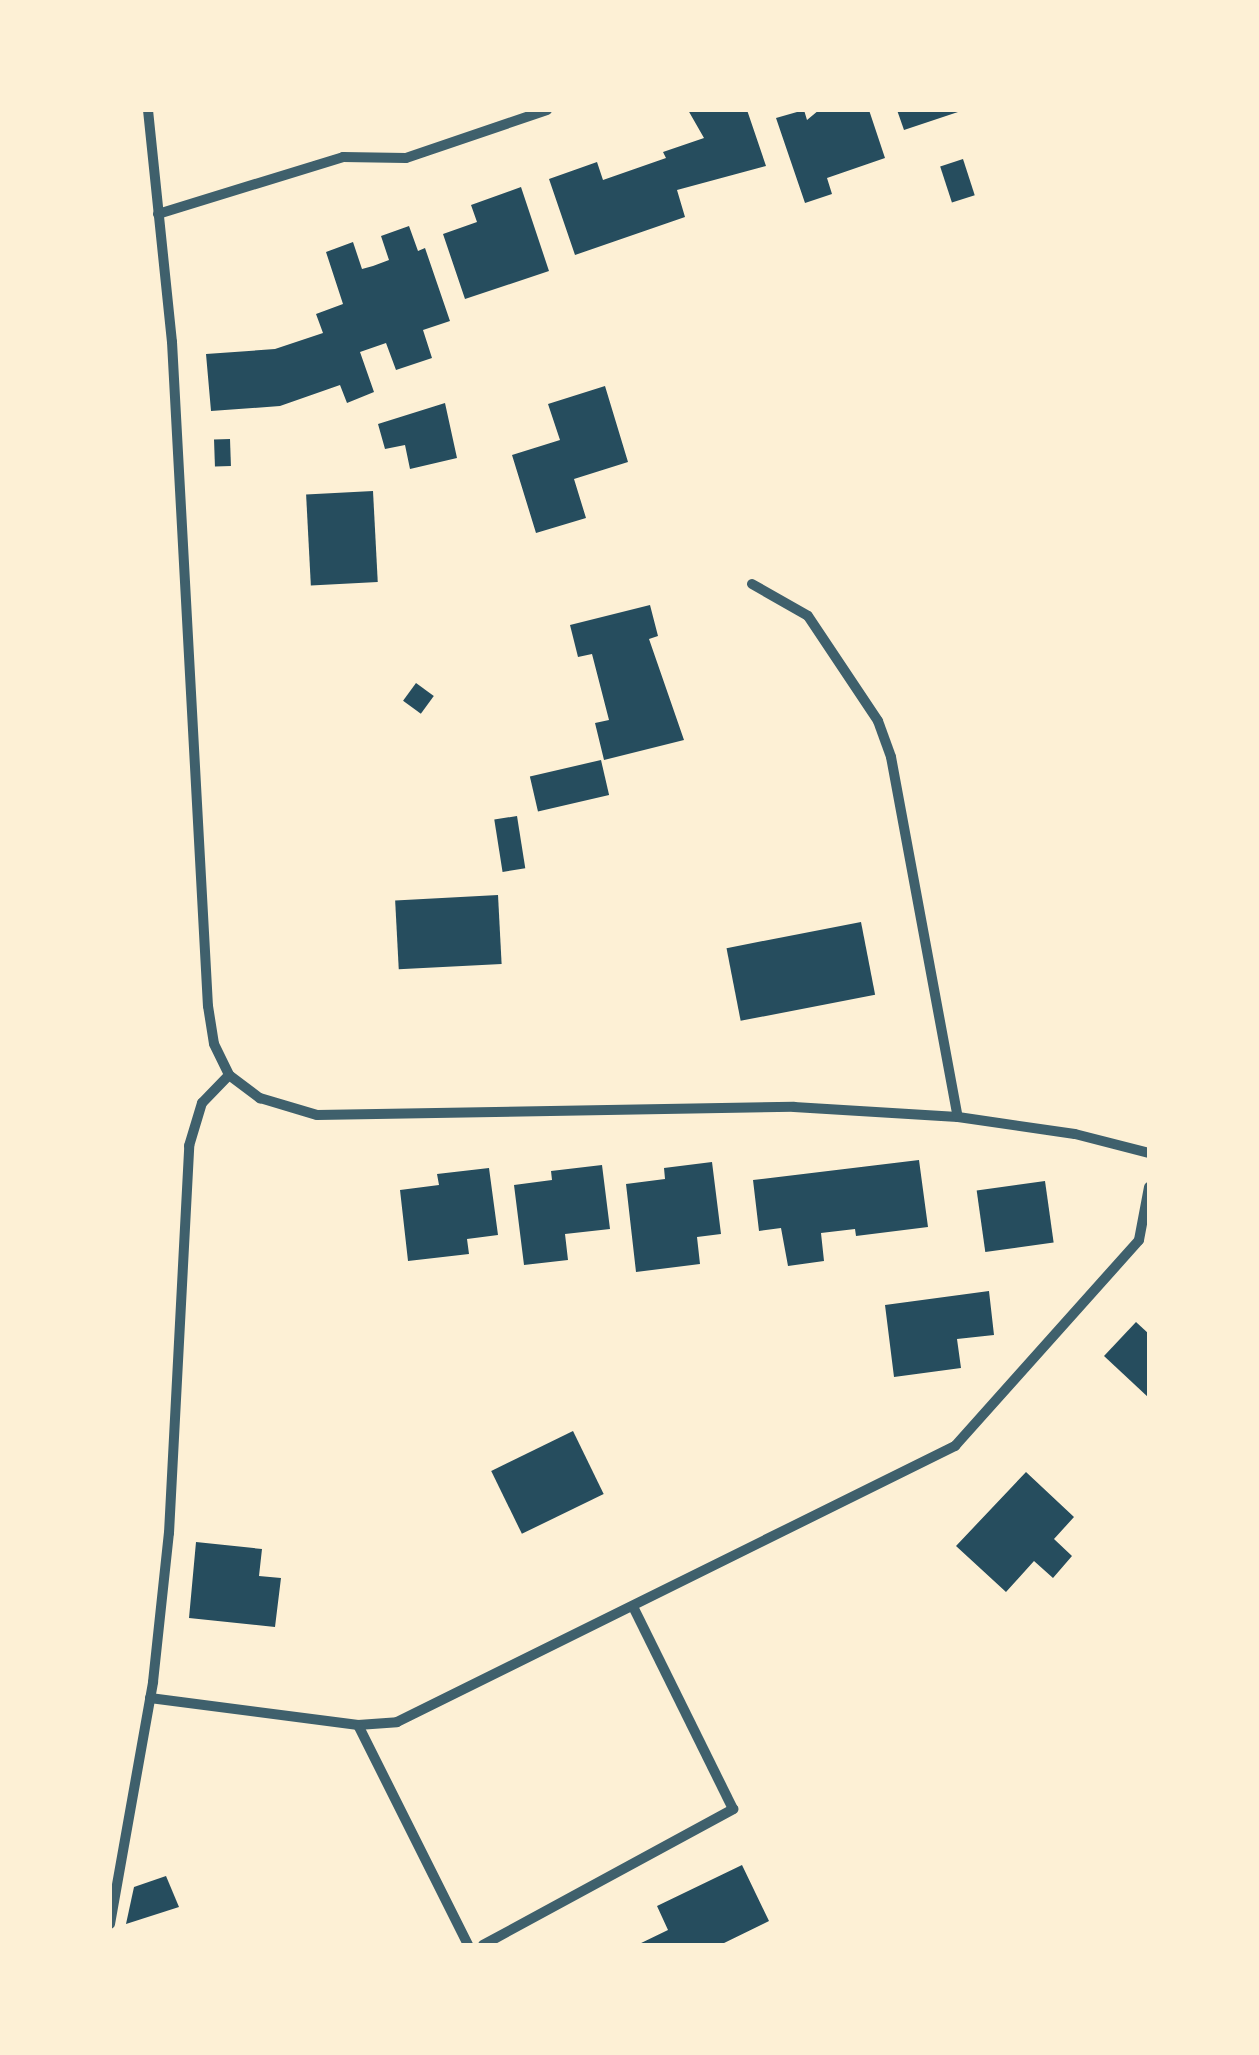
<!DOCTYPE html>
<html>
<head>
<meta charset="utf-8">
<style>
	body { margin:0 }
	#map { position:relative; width:1259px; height:2055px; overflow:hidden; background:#fdf0d5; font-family:"Source Sans 3",sans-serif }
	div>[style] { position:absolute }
	.building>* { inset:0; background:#264d5e; transform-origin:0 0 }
	.minor>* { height:10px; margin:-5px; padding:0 5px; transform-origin:5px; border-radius:5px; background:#3f606c }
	span { translate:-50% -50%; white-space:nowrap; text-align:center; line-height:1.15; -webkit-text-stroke:10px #fdf0d5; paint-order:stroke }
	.frame { position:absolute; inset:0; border:112px solid #fdf0d5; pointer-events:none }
</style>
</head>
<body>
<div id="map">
	<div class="building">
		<i style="clip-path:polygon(688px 110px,747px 110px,766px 166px,677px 190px,685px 217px,575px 255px,549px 179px,597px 162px,603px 180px,666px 158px,663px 152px,704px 138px)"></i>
		<i style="clip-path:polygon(804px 110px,807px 120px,819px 110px,869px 110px,885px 158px,827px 178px,832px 194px,805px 203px,776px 118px)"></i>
		<i style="clip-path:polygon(897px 110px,961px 110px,961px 111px,904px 130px)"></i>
		<i style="left:963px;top:159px;width:38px;height:24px;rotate:72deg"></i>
		<i style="clip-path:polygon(521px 187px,549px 271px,465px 299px,443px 234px,477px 222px,471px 205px)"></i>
		<i style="clip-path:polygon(409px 226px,418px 251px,425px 248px,450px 321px,423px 330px,432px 358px,396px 370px,386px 343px,360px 352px,374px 392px,347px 403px,340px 385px,280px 406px,211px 411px,206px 354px,275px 349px,323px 333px,316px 314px,343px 304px,326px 252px,353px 242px,362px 269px,373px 266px,389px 260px,381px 236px)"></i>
		<i style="clip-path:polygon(605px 386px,628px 462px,574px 479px,586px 518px,536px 533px,512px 455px,560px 440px,548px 404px)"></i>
		<i style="clip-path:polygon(445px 403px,457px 458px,410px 469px,405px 445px,385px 449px,378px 424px)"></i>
		<i style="left:230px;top:439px;width:27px;height:16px;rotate:88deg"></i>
		<i style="left:373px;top:491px;width:91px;height:67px;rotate:87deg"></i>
		<i style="clip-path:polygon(650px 605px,658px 636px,649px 639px,684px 740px,604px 760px,595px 723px,609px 720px,592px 654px,578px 657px,570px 625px)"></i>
		<i style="left:416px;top:683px;width:22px;height:22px;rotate:36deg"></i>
		<i style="left:601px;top:760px;width:36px;height:73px;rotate:77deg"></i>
		<i style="left:517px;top:816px;width:53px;height:23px;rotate:81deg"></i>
		<i style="left:498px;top:895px;width:69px;height:103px;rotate:87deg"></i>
		<i style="left:861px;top:922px;width:74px;height:137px;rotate:79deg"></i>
		<i style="clip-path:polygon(919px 1160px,928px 1227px,856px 1236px,855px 1229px,821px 1233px,824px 1261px,788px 1266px,781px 1228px,759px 1231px,753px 1180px)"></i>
		<i style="clip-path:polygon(712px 1162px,721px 1234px,697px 1237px,700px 1264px,636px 1272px,626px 1184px,665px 1179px,664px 1168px)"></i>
		<i style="clip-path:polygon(602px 1165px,610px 1229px,565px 1234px,568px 1260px,524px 1265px,514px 1185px,552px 1180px,551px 1171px)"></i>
		<i style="clip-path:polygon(489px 1168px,498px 1235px,467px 1239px,469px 1254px,408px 1261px,400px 1190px,439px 1185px,437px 1174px)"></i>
		<i style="left:1045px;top:1181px;width:62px;height:69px;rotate:82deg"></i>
		<i style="clip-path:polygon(989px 1291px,994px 1335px,957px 1339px,961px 1368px,894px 1377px,885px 1305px)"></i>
		<i style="clip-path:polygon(1136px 1322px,1149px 1334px,1149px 1398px,1104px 1356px)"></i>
		<i style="left:573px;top:1431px;width:70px;height:91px;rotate:64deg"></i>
		<i style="clip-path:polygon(1026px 1472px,1074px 1517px,1054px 1539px,1072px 1556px,1053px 1578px,1034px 1561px,1006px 1592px,956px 1546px)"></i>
		<i style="clip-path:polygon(196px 1542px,262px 1549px,259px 1576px,281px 1578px,275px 1627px,189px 1618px)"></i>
		<i style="clip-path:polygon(742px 1865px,769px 1921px,720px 1945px,637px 1945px,668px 1930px,657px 1906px)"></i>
		<i style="clip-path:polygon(166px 1876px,179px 1907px,126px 1924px,134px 1887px)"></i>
	</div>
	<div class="minor">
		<i style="left:148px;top:110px;width:233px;rotate:84.1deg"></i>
		<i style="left:172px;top:342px;width:665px;rotate:86.9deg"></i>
		<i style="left:208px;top:1006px;width:38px;rotate:81deg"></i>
		<i style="left:214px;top:1044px;width:34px;rotate:64deg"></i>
		<i style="left:229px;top:1075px;width:39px;rotate:37deg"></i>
		<i style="left:260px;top:1098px;width:59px;rotate:16.6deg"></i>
		<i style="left:317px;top:1115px;width:477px;rotate:-1deg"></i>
		<i style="left:794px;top:1107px;width:164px;rotate:3.5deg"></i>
		<i style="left:958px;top:1117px;width:118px;rotate:8.3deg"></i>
		<i style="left:1075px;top:1134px;width:76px;rotate:14.4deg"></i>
		<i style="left:158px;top:214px;width:194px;rotate:-17.1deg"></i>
		<i style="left:343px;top:157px;width:63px;rotate:0.9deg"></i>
		<i style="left:406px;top:158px;width:149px;rotate:-18.8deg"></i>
		<i style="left:752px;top:584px;width:64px;rotate:29.7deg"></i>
		<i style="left:808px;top:616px;width:126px;rotate:56.3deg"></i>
		<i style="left:878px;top:721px;width:38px;rotate:70deg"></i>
		<i style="left:891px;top:757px;width:366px;rotate:79.5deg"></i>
		<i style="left:150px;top:1698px;width:210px;rotate:7.4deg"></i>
		<i style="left:358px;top:1725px;width:39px;rotate:-4deg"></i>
		<i style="left:397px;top:1722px;width:623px;rotate:-26.32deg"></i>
		<i style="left:955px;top:1446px;width:276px;rotate:-48.2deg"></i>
		<i style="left:1139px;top:1240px;width:54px;rotate:-79.3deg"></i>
		<i style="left:358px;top:1725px;width:246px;rotate:63.4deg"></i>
		<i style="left:110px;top:1924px;width:246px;rotate:-79.9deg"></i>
		<i style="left:153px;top:1682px;width:150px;rotate:-83.9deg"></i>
		<i style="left:169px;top:1533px;width:388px;rotate:-87deg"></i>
		<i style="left:189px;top:1146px;width:45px;rotate:-73.2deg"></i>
		<i style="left:202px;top:1103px;width:39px;rotate:-46deg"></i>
		<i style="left:483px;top:1945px;width:285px;rotate:-28.5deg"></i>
		<i style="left:733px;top:1809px;width:223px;rotate:-116.3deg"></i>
	</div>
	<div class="frame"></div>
</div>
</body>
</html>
